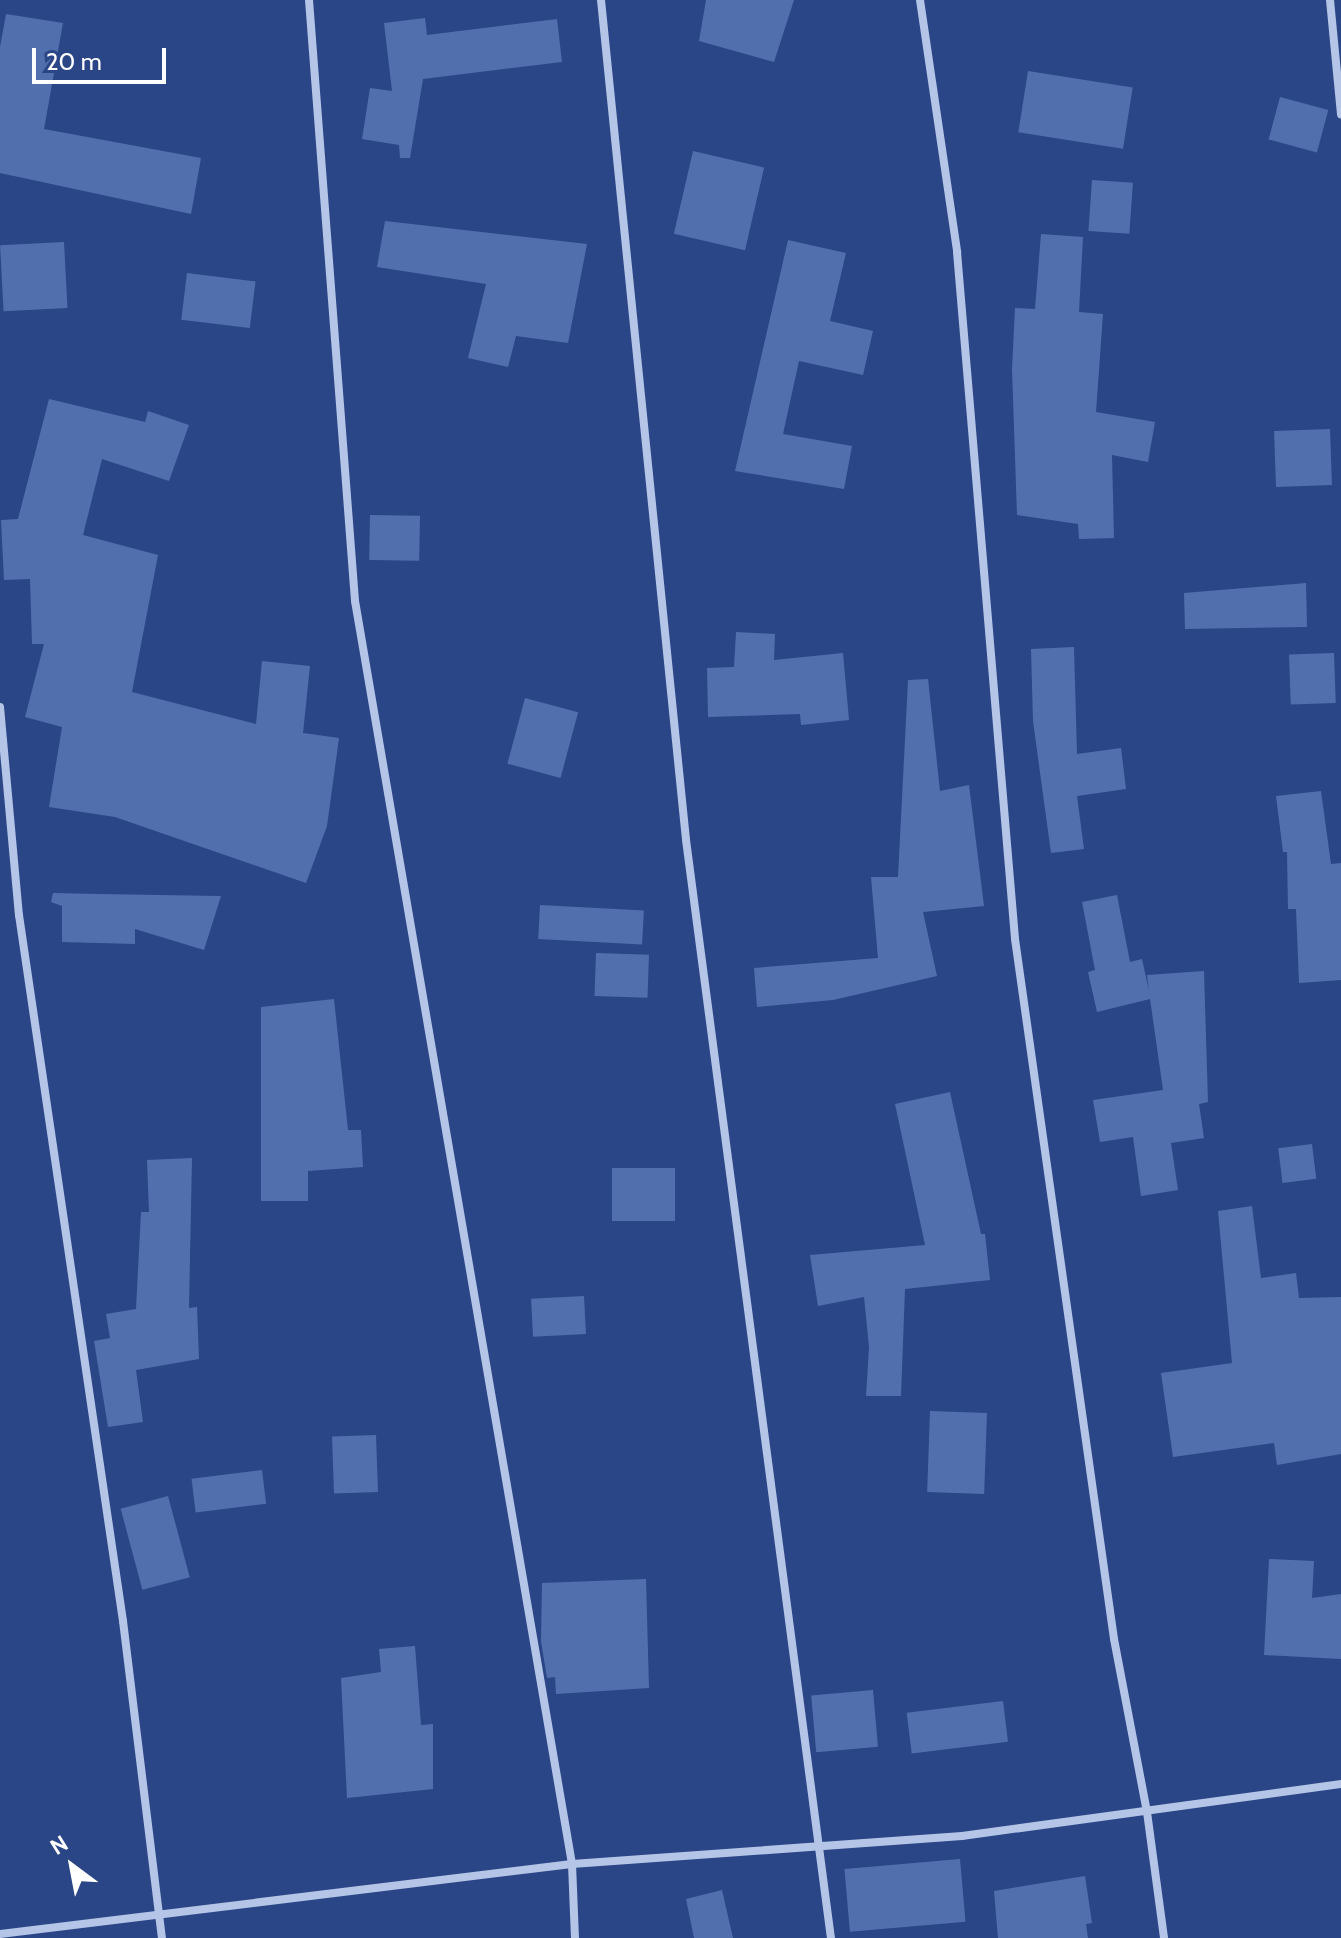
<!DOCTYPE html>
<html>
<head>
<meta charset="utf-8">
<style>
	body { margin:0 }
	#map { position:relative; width:1341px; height:1938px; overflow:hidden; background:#2a4686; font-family:Cabin,sans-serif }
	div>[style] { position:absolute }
	.building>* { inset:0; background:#526fad; transform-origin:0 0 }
	.street>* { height:8px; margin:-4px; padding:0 4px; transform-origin:4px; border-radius:4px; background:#b5c5e7 }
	span { translate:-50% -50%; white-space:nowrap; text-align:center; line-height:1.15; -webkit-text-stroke:6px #2a4686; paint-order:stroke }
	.north { position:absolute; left:32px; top:1826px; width:80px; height:80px; -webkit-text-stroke:6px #2a4686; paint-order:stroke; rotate:328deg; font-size:22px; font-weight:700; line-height:32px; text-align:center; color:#fff }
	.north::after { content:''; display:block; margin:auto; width:28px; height:36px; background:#fff; clip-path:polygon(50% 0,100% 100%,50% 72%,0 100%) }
	.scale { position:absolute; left:32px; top:48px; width:134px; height:36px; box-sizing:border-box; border:4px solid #fff; border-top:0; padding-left:10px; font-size:24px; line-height:28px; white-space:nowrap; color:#fff; -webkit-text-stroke:6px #2a4686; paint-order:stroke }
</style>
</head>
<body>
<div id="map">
	<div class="building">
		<i style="clip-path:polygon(706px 0,794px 0,774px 62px,699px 41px)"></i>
		<i style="clip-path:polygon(6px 14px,63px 23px,44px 129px,201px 158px,191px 214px,0 173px,0 47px)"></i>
		<i style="clip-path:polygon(425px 18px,427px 35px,557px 19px,562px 62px,423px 79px,410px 158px,400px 158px,399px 145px,362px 139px,370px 88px,392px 91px,384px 23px)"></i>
		<i style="left:1028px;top:71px;width:106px;height:62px;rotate:9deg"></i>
		<i style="left:1280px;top:97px;width:50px;height:44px;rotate:15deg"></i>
		<i style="left:693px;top:151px;width:73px;height:85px;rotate:13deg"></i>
		<i style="left:1092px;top:180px;width:41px;height:51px;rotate:4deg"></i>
		<i style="clip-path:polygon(385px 221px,587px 244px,568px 343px,516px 336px,508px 367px,468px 358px,486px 284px,377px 267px)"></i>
		<i style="clip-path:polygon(1041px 234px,1083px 237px,1079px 312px,1103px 314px,1096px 412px,1155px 422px,1148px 462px,1112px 455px,1114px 538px,1079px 539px,1078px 524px,1017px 515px,1012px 369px,1015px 308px,1035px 309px)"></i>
		<i style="clip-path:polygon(788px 240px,846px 253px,830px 321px,873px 331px,863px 375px,799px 361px,783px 434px,852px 446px,844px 489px,735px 471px)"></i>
		<i style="left:64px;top:242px;width:66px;height:64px;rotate:87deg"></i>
		<i style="left:187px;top:273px;width:69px;height:47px;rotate:7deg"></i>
		<i style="clip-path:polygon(49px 399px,145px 422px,148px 411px,189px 425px,169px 481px,102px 459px,83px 535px,158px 555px,132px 692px,256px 724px,262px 661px,310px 666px,303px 733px,339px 738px,327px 826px,306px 883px,115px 817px,49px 807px,62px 727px,25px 717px,44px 644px,32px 644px,30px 579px,4px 580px,1px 520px,18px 519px)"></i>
		<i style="left:1330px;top:429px;width:56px;height:56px;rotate:88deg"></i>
		<i style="left:370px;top:515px;width:50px;height:45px;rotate:1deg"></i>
		<i style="clip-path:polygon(1306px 583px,1307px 627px,1185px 629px,1184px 593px)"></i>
		<i style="clip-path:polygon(736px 632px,775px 634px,774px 660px,843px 653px,849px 720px,801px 725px,800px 714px,708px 717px,707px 668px,734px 667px)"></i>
		<i style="clip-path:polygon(1074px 647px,1077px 754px,1121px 748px,1126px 789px,1077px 796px,1084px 849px,1051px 853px,1033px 721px,1031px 649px)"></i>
		<i style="left:1334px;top:653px;width:50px;height:45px;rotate:88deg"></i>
		<i style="clip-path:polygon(928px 679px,940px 791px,969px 785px,984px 906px,923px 912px,937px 976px,833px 1000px,757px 1007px,754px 968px,878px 958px,871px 877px,898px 877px,908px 680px)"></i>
		<i style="left:525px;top:698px;width:55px;height:68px;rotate:15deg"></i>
		<i style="clip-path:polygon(1321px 791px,1331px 864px,1341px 863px,1341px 980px,1299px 983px,1296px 909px,1288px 909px,1287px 852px,1283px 852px,1276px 796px)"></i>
		<i style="clip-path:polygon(53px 893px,97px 894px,221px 896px,204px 950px,135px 929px,135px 944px,62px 942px,62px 906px,51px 902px)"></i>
		<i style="clip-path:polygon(1117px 895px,1130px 962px,1142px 959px,1149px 991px,1147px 975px,1204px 971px,1208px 1102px,1199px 1104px,1204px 1138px,1171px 1143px,1178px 1190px,1141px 1196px,1133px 1137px,1100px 1142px,1093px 1100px,1163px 1090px,1150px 999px,1097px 1012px,1088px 972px,1095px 970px,1082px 902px)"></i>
		<i style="left:540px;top:905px;width:104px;height:34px;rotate:3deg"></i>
		<i style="left:596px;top:953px;width:53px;height:43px;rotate:2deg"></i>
		<i style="clip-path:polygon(334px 999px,348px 1130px,361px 1130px,363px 1167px,308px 1171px,308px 1201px,261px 1201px,261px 1007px)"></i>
		<i style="clip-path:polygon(950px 1092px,981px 1234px,985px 1234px,990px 1280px,905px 1289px,901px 1396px,866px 1396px,869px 1347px,864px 1297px,818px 1306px,810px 1255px,925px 1245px,895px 1104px)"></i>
		<i style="left:1312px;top:1144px;width:35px;height:34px;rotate:83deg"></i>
		<i style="clip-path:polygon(192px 1158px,189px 1308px,197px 1307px,199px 1359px,136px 1370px,143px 1422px,108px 1427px,94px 1341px,110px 1338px,106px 1314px,136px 1309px,141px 1212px,149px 1212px,147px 1160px)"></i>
		<i style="left:612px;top:1168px;width:63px;height:53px"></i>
		<i style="clip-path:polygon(1252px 1206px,1261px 1278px,1296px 1273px,1299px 1298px,1341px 1297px,1341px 1454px,1277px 1465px,1274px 1443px,1173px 1457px,1161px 1373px,1232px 1363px,1218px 1211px)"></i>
		<i style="left:584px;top:1296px;width:38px;height:53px;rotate:87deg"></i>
		<i style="left:930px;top:1411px;width:57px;height:81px;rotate:2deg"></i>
		<i style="left:376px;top:1435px;width:57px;height:44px;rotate:88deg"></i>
		<i style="left:262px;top:1470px;width:34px;height:71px;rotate:83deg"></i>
		<i style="left:168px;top:1496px;width:84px;height:49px;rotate:75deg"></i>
		<i style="clip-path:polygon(1269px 1559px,1314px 1561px,1312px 1598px,1341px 1594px,1341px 1659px,1264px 1655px)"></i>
		<i style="clip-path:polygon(646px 1579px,649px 1688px,556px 1694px,555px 1677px,547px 1678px,541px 1641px,542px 1583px)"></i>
		<i style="clip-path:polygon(415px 1646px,421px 1725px,433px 1724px,433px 1789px,347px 1798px,341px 1678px,381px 1672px,379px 1649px)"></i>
		<i style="left:873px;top:1690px;width:57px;height:62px;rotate:85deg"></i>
		<i style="left:1003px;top:1701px;width:41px;height:97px;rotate:83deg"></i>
		<i style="left:960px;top:1859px;width:63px;height:116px;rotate:85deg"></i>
		<i style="clip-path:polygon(1085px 1876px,1092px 1923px,1086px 1924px,1088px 1938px,998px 1938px,994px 1891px)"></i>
		<i style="clip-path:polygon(722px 1890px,733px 1938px,694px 1938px,686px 1899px)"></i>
	</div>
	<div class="street">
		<i style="left:309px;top:0;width:603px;rotate:85.62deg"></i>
		<i style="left:355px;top:601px;width:1282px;rotate:80.25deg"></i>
		<i style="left:572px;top:1864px;width:74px;rotate:87.7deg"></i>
		<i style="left:601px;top:0;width:844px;rotate:84.22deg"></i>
		<i style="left:686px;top:840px;width:1108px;rotate:82.48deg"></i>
		<i style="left:920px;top:0;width:255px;rotate:81.6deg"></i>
		<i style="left:957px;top:252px;width:689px;rotate:85.17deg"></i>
		<i style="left:1015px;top:939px;width:707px;rotate:81.95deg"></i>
		<i style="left:1114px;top:1639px;width:176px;rotate:79.2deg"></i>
		<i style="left:1147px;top:1812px;width:127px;rotate:82.3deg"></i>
		<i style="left:1330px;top:0;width:115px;rotate:84.5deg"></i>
		<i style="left:0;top:707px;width:209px;rotate:84.8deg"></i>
		<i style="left:19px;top:915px;width:714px;rotate:81.62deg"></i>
		<i style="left:123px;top:1621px;width:319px;rotate:83deg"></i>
		<i style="left:0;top:1934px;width:576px;rotate:-6.98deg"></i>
		<i style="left:572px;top:1864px;width:391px;rotate:-4.1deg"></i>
		<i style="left:962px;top:1836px;width:383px;rotate:-7.8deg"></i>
	</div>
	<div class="north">N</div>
	<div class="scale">20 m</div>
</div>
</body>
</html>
